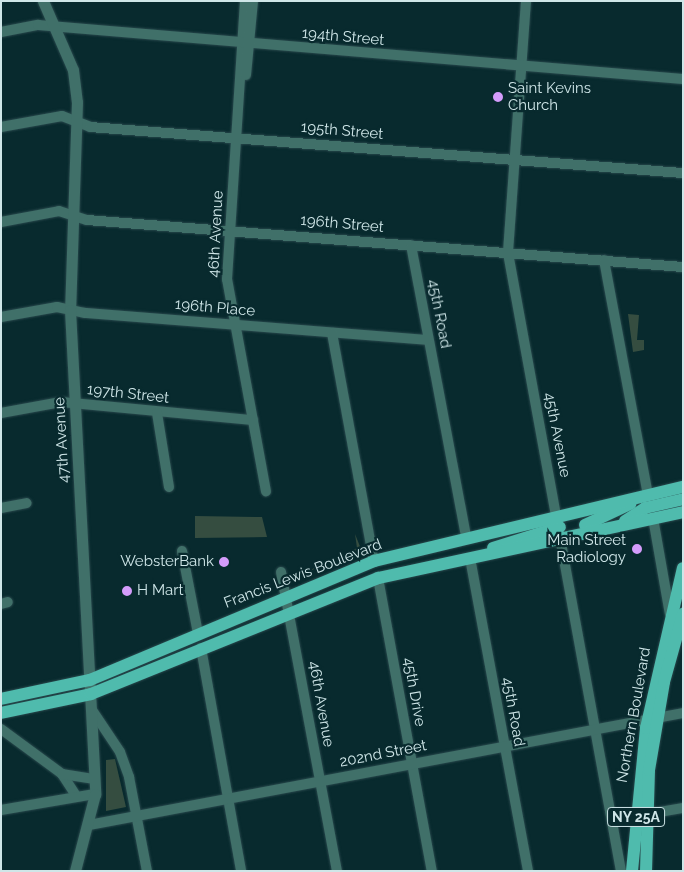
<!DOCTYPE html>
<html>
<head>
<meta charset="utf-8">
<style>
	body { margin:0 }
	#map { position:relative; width:684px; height:872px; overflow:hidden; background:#082a2e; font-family:Raleway,sans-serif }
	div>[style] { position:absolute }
	.green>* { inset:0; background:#354d40 }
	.roads { filter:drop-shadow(0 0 1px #28484c) drop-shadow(0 0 1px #28484c) }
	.minor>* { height:10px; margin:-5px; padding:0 5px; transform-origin:5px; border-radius:5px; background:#407069 }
	.tertiary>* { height:11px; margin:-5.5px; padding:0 5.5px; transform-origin:5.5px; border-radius:5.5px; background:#407069 }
	.primary>* { height:12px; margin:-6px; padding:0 6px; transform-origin:6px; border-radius:6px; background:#4fbbad }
	.dots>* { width:14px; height:14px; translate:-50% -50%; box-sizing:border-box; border:2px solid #082a2e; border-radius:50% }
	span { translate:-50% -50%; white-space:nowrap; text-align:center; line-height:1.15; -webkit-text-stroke:4.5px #082a2e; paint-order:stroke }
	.shield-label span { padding:1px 4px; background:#082a2e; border:1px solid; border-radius:4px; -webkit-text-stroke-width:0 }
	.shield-label { font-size:14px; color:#cfe6e8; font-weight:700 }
	.street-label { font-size:15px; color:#cfe6e8 }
	.poi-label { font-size:15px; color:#cfe6e8 }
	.left { translate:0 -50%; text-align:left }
	.right { translate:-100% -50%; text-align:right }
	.frame { position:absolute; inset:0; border:2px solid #cfe6e8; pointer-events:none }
</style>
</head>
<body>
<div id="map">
	<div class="green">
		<i style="clip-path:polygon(628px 314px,639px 315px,637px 340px,644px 340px,644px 350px,633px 352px)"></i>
		<i style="clip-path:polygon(195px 516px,262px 517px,267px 537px,195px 538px)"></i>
		<i style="clip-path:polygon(355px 534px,361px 549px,291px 579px,357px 548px)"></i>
		<i style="clip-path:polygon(115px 759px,126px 807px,106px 811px,106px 760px)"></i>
	</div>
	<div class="roads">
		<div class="minor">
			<i style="left:245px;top:1px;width:279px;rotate:93.7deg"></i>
			<i style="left:227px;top:279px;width:216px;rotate:79.6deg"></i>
			<i style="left:526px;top:1px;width:253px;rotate:94.1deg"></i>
			<i style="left:508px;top:253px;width:628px;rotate:79.64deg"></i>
			<i style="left:1px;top:32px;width:38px;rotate:-11deg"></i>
			<i style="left:38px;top:25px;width:647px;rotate:4.79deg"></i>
			<i style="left:246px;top:75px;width:74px;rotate:-84.6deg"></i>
			<i style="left:1px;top:127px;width:62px;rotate:-10.2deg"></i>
			<i style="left:62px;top:116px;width:30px;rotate:21deg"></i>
			<i style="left:90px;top:127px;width:595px;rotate:4.44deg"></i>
			<i style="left:1px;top:222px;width:59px;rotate:-10.7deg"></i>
			<i style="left:59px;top:211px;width:29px;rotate:18deg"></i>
			<i style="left:87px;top:220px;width:598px;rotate:4.51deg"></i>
			<i style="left:411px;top:245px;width:297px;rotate:79.3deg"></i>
			<i style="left:604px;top:260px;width:239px;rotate:79.4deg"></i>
			<i style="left:1px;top:317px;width:57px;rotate:-10.1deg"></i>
			<i style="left:57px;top:307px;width:29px;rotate:12deg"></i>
			<i style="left:85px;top:313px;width:344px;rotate:4.5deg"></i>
			<i style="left:332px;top:333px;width:232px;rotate:79.6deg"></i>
			<i style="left:1px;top:413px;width:61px;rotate:-10.4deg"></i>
			<i style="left:61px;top:402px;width:193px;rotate:5.4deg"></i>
			<i style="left:157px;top:413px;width:75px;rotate:80.8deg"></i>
			<i style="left:1px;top:508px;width:26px;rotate:-11deg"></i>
			<i style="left:653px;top:518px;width:97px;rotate:80deg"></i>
			<i style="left:182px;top:551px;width:84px;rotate:79deg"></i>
			<i style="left:470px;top:558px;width:318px;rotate:79.5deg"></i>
			<i style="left:281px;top:572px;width:304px;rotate:79.4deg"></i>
			<i style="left:378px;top:578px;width:298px;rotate:79.6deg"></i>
			<i style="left:1px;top:604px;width:7px;rotate:-16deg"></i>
			<i style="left:201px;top:648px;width:227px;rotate:79.8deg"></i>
			<i style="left:92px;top:710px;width:50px;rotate:56.3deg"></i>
			<i style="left:120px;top:752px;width:27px;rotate:70deg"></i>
			<i style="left:129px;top:777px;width:96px;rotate:79.2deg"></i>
			<i style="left:1px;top:729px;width:76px;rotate:36.4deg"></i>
			<i style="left:62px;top:774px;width:27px;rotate:57deg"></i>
			<i style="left:62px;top:774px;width:33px;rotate:9deg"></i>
			<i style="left:1px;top:810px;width:95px;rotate:-9.7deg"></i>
			<i style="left:642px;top:815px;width:42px;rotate:-9.7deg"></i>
			<i style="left:89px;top:825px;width:604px;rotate:-10.68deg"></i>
		</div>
		<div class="tertiary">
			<i style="left:43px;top:1px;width:75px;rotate:66.5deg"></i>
			<i style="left:73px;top:70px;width:32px;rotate:83deg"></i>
			<i style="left:77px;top:102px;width:208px;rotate:91.9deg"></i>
			<i style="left:70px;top:310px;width:485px;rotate:87deg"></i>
			<i style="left:95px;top:794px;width:80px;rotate:104.6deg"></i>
		</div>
		<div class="primary">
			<i style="left:625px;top:521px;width:24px;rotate:-33deg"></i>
			<i style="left:645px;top:508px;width:39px;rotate:-13deg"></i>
			<i style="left:585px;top:525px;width:50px;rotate:-25deg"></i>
			<i style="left:493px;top:548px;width:70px;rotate:-17.4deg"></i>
			<i style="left:1px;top:699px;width:91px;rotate:-12.1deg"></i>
			<i style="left:90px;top:680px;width:308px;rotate:-22.7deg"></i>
			<i style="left:374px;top:561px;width:318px;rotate:-13.5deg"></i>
			<i style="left:1px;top:713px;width:92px;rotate:-11.9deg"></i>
			<i style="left:91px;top:694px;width:310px;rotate:-22deg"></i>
			<i style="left:378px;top:578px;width:312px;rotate:-12.2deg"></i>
			<i style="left:632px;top:871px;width:144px;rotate:-84.4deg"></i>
			<i style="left:646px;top:728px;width:164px;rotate:-77deg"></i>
			<i style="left:646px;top:871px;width:101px;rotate:-88.3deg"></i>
			<i style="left:649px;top:770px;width:89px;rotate:-80.3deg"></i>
			<i style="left:664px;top:682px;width:71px;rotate:-74.4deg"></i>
		</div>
	</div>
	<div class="dots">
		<i style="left:498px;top:97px;background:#d49cfb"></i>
		<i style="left:637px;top:549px;background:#d49cfb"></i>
		<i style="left:224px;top:562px;background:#d49cfb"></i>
		<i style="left:127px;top:591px;background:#d49cfb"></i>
	</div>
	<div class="shield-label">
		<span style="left:636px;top:817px">NY 25A</span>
	</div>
	<div class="street-label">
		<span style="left:343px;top:37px;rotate:5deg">194th Street</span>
		<span style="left:342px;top:131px;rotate:5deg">195th Street</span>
		<span style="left:342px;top:224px;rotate:5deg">196th Street</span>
		<span style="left:216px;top:234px;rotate:-87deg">46th Avenue</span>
		<span style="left:215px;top:308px;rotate:5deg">196th Place</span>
		<span style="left:439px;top:314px;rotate:79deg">45th Road</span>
		<span style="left:128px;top:394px;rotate:6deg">197th Street</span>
		<span style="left:557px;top:435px;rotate:79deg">45th Avenue</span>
		<span style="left:62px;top:440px;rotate:-93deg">47th Avenue</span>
		<span style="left:303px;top:574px;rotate:-21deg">Francis Lewis Boulevard</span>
		<span style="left:414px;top:692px;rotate:80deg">45th Drive</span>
		<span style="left:321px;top:704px;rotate:80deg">46th Avenue</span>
		<span style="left:513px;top:712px;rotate:80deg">45th Road</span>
		<span style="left:634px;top:715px;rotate:-80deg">Northern Boulevard</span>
		<span style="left:383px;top:754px;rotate:-11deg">202nd Street</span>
	</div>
	<div class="poi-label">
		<span class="left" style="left:508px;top:97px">Saint Kevins<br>Church</span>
		<span class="right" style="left:626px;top:549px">Main Street<br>Radiology</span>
		<span class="right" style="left:214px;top:562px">WebsterBank</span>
		<span class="left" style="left:137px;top:591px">H Mart</span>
	</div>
	<div class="frame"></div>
</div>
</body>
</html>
